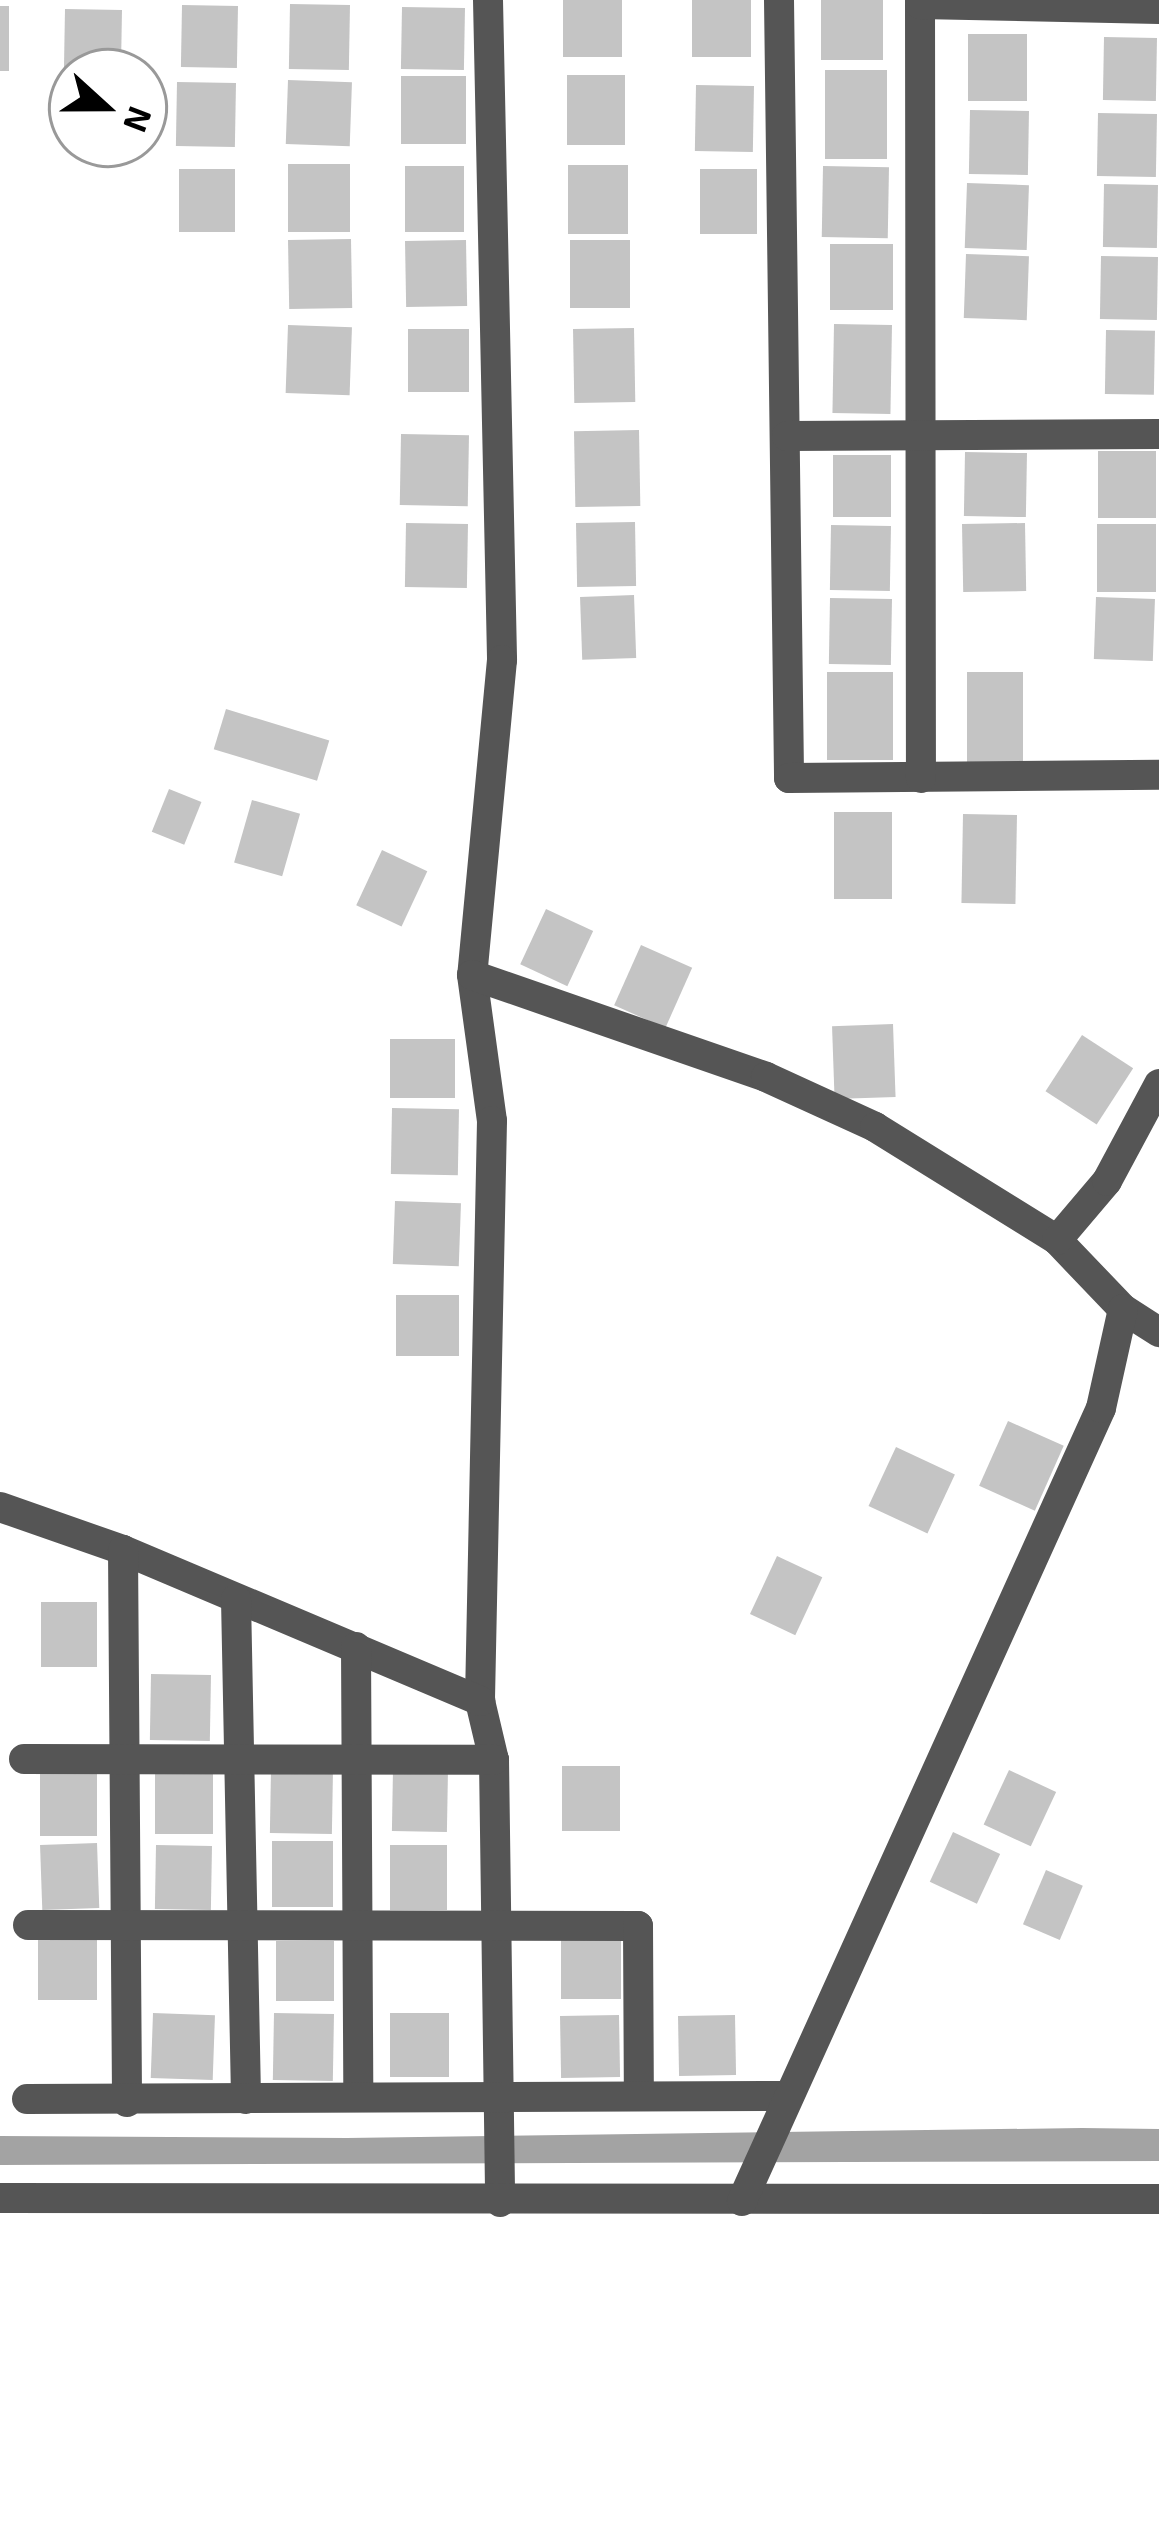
<!DOCTYPE html>
<html>
<head>
<meta charset="utf-8">
<style>
	body { margin:0 }
	#map { position:relative; width:1159px; height:2537px; overflow:hidden; background:#fff; font-family:"Exo 2",sans-serif }
	div>[style] { position:absolute }
	.water>* { inset:0; background:#a3a3a3 }
	.building>* { inset:0; background:#c4c4c4; transform-origin:0 0 }
	.minor>* { height:30px; margin:-15px; padding:0 15px; transform-origin:15px; border-radius:15px; background:#555 }
	span { translate:-50% -50%; white-space:nowrap; text-align:center; line-height:1.15; -webkit-text-stroke:10px #fff; paint-order:stroke }
	.north { position:absolute; left:48px; top:48px; width:120px; height:120px; box-sizing:border-box; background:#fff; border:3px solid #999; border-radius:50%; rotate:111deg; font-size:33px; font-weight:700; line-height:48px; text-align:center; color:#000 }
	.north::after { content:''; display:block; margin:auto; width:42px; height:54px; background:#000; clip-path:polygon(50% 0,100% 100%,50% 72%,0 100%) }
</style>
</head>
<body>
<div id="map">
	<div class="water">
		<i style="clip-path:polygon(1082px 2128px,1159px 2129px,1159px 2161px,0 2165px,0 2136px,347px 2138px)"></i>
	</div>
	<div class="building">
		<i style="left:563px;top:0;width:59px;height:57px"></i>
		<i style="left:692px;top:0;width:59px;height:57px"></i>
		<i style="left:821px;top:0;width:62px;height:60px"></i>
		<i style="left:290px;top:4px;width:60px;height:65px;rotate:1deg"></i>
		<i style="left:182px;top:5px;width:56px;height:62px;rotate:1deg"></i>
		<i style="left:0;top:6px;width:9px;height:65px"></i>
		<i style="left:402px;top:7px;width:63px;height:62px;rotate:1deg"></i>
		<i style="left:65px;top:9px;width:57px;height:58px;rotate:1deg"></i>
		<i style="left:968px;top:34px;width:59px;height:67px"></i>
		<i style="left:1104px;top:37px;width:53px;height:63px;rotate:1deg"></i>
		<i style="left:825px;top:70px;width:62px;height:89px"></i>
		<i style="left:625px;top:75px;width:70px;height:58px;rotate:90deg"></i>
		<i style="left:401px;top:76px;width:65px;height:68px"></i>
		<i style="left:288px;top:80px;width:64px;height:64px;rotate:2deg"></i>
		<i style="left:177px;top:82px;width:59px;height:64px;rotate:1deg"></i>
		<i style="left:63px;top:85px;width:9px;height:62px"></i>
		<i style="left:696px;top:85px;width:58px;height:66px;rotate:1deg"></i>
		<i style="left:970px;top:110px;width:59px;height:64px;rotate:1deg"></i>
		<i style="left:1098px;top:113px;width:59px;height:63px;rotate:1deg"></i>
		<i style="left:350px;top:164px;width:68px;height:62px;rotate:90deg"></i>
		<i style="left:568px;top:165px;width:60px;height:69px"></i>
		<i style="left:405px;top:166px;width:59px;height:66px"></i>
		<i style="left:823px;top:166px;width:66px;height:71px;rotate:1deg"></i>
		<i style="left:179px;top:169px;width:56px;height:63px"></i>
		<i style="left:700px;top:169px;width:57px;height:65px"></i>
		<i style="left:967px;top:183px;width:62px;height:65px;rotate:2deg"></i>
		<i style="left:1104px;top:184px;width:54px;height:63px;rotate:1deg"></i>
		<i style="left:351px;top:239px;width:69px;height:63px;rotate:89deg"></i>
		<i style="left:466px;top:240px;width:66px;height:61px;rotate:89deg"></i>
		<i style="left:570px;top:240px;width:60px;height:68px"></i>
		<i style="left:830px;top:244px;width:63px;height:66px"></i>
		<i style="left:966px;top:254px;width:63px;height:64px;rotate:2deg"></i>
		<i style="left:1101px;top:256px;width:57px;height:63px;rotate:1deg"></i>
		<i style="left:834px;top:324px;width:58px;height:89px;rotate:1deg"></i>
		<i style="left:288px;top:325px;width:64px;height:68px;rotate:2deg"></i>
		<i style="left:634px;top:328px;width:74px;height:61px;rotate:89deg"></i>
		<i style="left:469px;top:329px;width:63px;height:61px;rotate:90deg"></i>
		<i style="left:1106px;top:330px;width:49px;height:64px;rotate:1deg"></i>
		<i style="left:639px;top:430px;width:76px;height:65px;rotate:89deg"></i>
		<i style="left:401px;top:434px;width:68px;height:71px;rotate:1deg"></i>
		<i style="left:1098px;top:451px;width:58px;height:67px"></i>
		<i style="left:965px;top:452px;width:62px;height:64px;rotate:1deg"></i>
		<i style="left:833px;top:455px;width:58px;height:62px"></i>
		<i style="left:635px;top:522px;width:64px;height:59px;rotate:89deg"></i>
		<i style="left:406px;top:523px;width:62px;height:64px;rotate:1deg"></i>
		<i style="left:1025px;top:523px;width:68px;height:63px;rotate:89deg"></i>
		<i style="left:1097px;top:524px;width:59px;height:68px"></i>
		<i style="left:831px;top:525px;width:60px;height:65px;rotate:1deg"></i>
		<i style="left:634px;top:595px;width:63px;height:54px;rotate:88deg"></i>
		<i style="left:1096px;top:597px;width:59px;height:62px;rotate:2deg"></i>
		<i style="left:830px;top:598px;width:62px;height:66px;rotate:1deg"></i>
		<i style="left:827px;top:672px;width:66px;height:88px"></i>
		<i style="left:967px;top:672px;width:56px;height:91px"></i>
		<i style="left:226px;top:709px;width:108px;height:42px;rotate:17deg"></i>
		<i style="left:169px;top:789px;width:35px;height:46px;rotate:22deg"></i>
		<i style="left:252px;top:800px;width:50px;height:65px;rotate:16deg"></i>
		<i style="left:834px;top:812px;width:58px;height:87px"></i>
		<i style="left:963px;top:814px;width:54px;height:89px;rotate:1deg"></i>
		<i style="left:382px;top:850px;width:50px;height:61px;rotate:25deg"></i>
		<i style="left:546px;top:909px;width:52px;height:61px;rotate:25deg"></i>
		<i style="left:641px;top:945px;width:56px;height:66px;rotate:24deg"></i>
		<i style="left:893px;top:1024px;width:73px;height:61px;rotate:88deg"></i>
		<i style="left:1082px;top:1035px;width:61px;height:67px;rotate:33deg"></i>
		<i style="left:390px;top:1039px;width:65px;height:59px"></i>
		<i style="left:392px;top:1108px;width:67px;height:66px;rotate:1deg"></i>
		<i style="left:395px;top:1201px;width:66px;height:63px;rotate:2deg"></i>
		<i style="left:396px;top:1295px;width:63px;height:61px"></i>
		<i style="left:1008px;top:1421px;width:61px;height:71px;rotate:24deg"></i>
		<i style="left:896px;top:1447px;width:65px;height:65px;rotate:25deg"></i>
		<i style="left:777px;top:1556px;width:50px;height:64px;rotate:25deg"></i>
		<i style="left:41px;top:1602px;width:56px;height:65px"></i>
		<i style="left:151px;top:1674px;width:60px;height:66px;rotate:1deg"></i>
		<i style="left:562px;top:1766px;width:58px;height:65px"></i>
		<i style="left:155px;top:1769px;width:58px;height:65px"></i>
		<i style="left:271px;top:1769px;width:62px;height:64px;rotate:1deg"></i>
		<i style="left:393px;top:1769px;width:55px;height:62px;rotate:1deg"></i>
		<i style="left:1009px;top:1770px;width:52px;height:60px;rotate:25deg"></i>
		<i style="left:40px;top:1772px;width:57px;height:64px"></i>
		<i style="left:953px;top:1832px;width:52px;height:55px;rotate:25deg"></i>
		<i style="left:272px;top:1841px;width:61px;height:66px"></i>
		<i style="left:97px;top:1843px;width:65px;height:57px;rotate:88deg"></i>
		<i style="left:156px;top:1845px;width:56px;height:64px;rotate:1deg"></i>
		<i style="left:390px;top:1845px;width:57px;height:65px"></i>
		<i style="left:1046px;top:1870px;width:40px;height:59px;rotate:23deg"></i>
		<i style="left:561px;top:1935px;width:60px;height:64px"></i>
		<i style="left:38px;top:1938px;width:59px;height:62px"></i>
		<i style="left:276px;top:1941px;width:58px;height:60px"></i>
		<i style="left:153px;top:2013px;width:62px;height:65px;rotate:2deg"></i>
		<i style="left:274px;top:2013px;width:60px;height:67px;rotate:1deg"></i>
		<i style="left:390px;top:2013px;width:59px;height:64px"></i>
		<i style="left:619px;top:2015px;width:62px;height:59px;rotate:89deg"></i>
		<i style="left:735px;top:2015px;width:60px;height:57px;rotate:89deg"></i>
	</div>
	<div class="minor">
		<i style="left:488px;top:0;width:660px;rotate:88.78deg"></i>
		<i style="left:502px;top:660px;width:316px;rotate:95.4deg"></i>
		<i style="left:472px;top:975px;width:147px;rotate:82.2deg"></i>
		<i style="left:492px;top:1121px;width:580px;rotate:91.19deg"></i>
		<i style="left:480px;top:1701px;width:61px;rotate:76.7deg"></i>
		<i style="left:494px;top:1760px;width:442px;rotate:89.2deg"></i>
		<i style="left:779px;top:0;width:778px;rotate:89.26deg"></i>
		<i style="left:789px;top:778px;width:370px;rotate:-0.5deg"></i>
		<i style="left:920px;top:0;width:778px;rotate:89.93deg"></i>
		<i style="left:920px;top:4px;width:239px;rotate:1.2deg"></i>
		<i style="left:787px;top:436px;width:372px;rotate:-0.3deg"></i>
		<i style="left:472px;top:975px;width:311px;rotate:19.1deg"></i>
		<i style="left:766px;top:1077px;width:120px;rotate:24.6deg"></i>
		<i style="left:875px;top:1127px;width:214px;rotate:31.8deg"></i>
		<i style="left:1057px;top:1240px;width:95px;rotate:46.3deg"></i>
		<i style="left:1123px;top:1309px;width:43px;rotate:32.6deg"></i>
		<i style="left:1057px;top:1240px;width:77px;rotate:-49.7deg"></i>
		<i style="left:1107px;top:1181px;width:110px;rotate:-61.8deg"></i>
		<i style="left:0;top:1507px;width:130px;rotate:19.3deg"></i>
		<i style="left:123px;top:1550px;width:388px;rotate:22.9deg"></i>
		<i style="left:123px;top:1550px;width:552px;rotate:89.58deg"></i>
		<i style="left:236px;top:1599px;width:500px;rotate:88.85deg"></i>
		<i style="left:356px;top:1647px;width:450px;rotate:89.7deg"></i>
		<i style="left:24px;top:1759px;width:470px;rotate:0.1deg"></i>
		<i style="left:28px;top:1925px;width:610px;rotate:0.09deg"></i>
		<i style="left:638px;top:1926px;width:168px;rotate:89.7deg"></i>
		<i style="left:27px;top:2099px;width:760px;rotate:-0.23deg"></i>
		<i style="left:0;top:2198px;width:1159px;rotate:0.05deg"></i>
		<i style="left:742px;top:2201px;width:870px;rotate:-65.64deg"></i>
		<i style="left:1101px;top:1408px;width:101px;rotate:-77.5deg"></i>
	</div>
	<div class="north">N</div>
</div>
</body>
</html>
